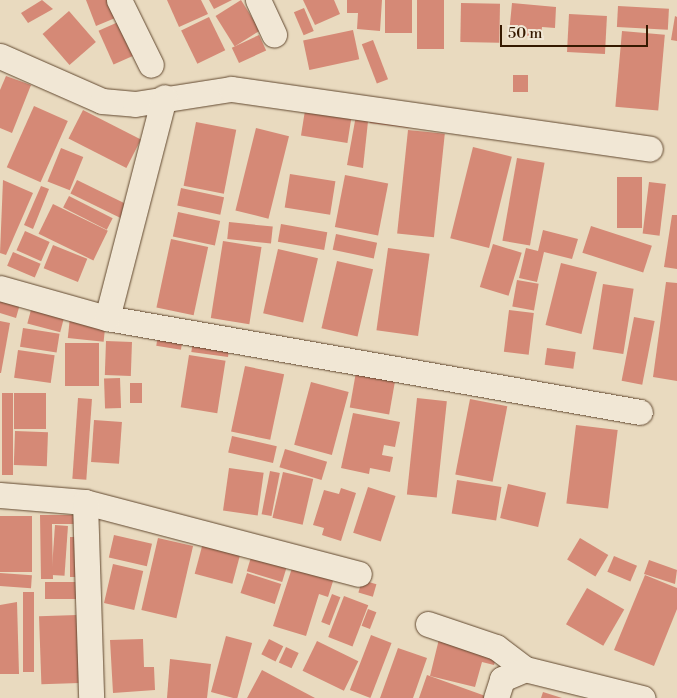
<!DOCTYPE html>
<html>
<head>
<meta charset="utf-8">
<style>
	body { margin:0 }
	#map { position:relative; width:677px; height:698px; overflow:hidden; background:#e9dabf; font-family:"Libre Bodoni",serif }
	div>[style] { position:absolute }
	.building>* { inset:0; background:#d58976; transform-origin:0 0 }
	.roads { filter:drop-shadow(0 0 1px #624930) drop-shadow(0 0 1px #624930) }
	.minor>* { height:25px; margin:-12.5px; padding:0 12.5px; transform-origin:12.5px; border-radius:12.5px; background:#f1e7d5 }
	span { translate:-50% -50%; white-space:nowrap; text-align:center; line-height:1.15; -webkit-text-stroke:4.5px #f1e7d5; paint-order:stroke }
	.scale { position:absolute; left:500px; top:25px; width:148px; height:22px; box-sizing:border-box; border:2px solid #351900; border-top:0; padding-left:6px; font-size:15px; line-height:18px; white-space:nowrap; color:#351900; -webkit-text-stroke:4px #f1e7d5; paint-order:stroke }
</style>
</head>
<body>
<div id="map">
	<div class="building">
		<i style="clip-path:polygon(42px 0,53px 9px,28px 23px,21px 13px)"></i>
		<i style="clip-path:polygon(86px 0,114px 0,120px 16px,96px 26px)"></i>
		<i style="clip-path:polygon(167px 0,201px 0,208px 14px,179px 27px)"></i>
		<i style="clip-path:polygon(209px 0,232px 0,214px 9px)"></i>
		<i style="left:241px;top:0;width:36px;height:30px;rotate:58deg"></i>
		<i style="clip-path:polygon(303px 0,334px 0,340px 14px,315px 25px)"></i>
		<i style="clip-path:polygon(347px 0,382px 0,380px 31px,357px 29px,358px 13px,347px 13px)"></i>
		<i style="left:385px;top:0;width:27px;height:33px"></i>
		<i style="left:417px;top:0;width:27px;height:49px"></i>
		<i style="left:461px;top:3px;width:39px;height:39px;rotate:1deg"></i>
		<i style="clip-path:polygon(512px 3px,556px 7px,555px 28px,542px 27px,541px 37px,509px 34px)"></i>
		<i style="left:618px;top:6px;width:51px;height:21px;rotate:3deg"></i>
		<i style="left:304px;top:8px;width:25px;height:11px;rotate:67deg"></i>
		<i style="left:69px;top:11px;width:41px;height:35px;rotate:49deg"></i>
		<i style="left:569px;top:14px;width:38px;height:38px;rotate:3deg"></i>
		<i style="clip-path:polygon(675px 16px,677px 17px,677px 41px,671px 40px)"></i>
		<i style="left:209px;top:17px;width:37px;height:31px;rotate:64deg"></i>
		<i style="left:125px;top:19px;width:37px;height:29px;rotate:66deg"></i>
		<i style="left:353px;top:30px;width:30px;height:51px;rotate:78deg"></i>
		<i style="left:622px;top:31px;width:43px;height:76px;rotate:5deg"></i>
		<i style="left:259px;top:35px;width:17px;height:30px;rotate:65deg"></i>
		<i style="left:373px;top:40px;width:42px;height:12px;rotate:69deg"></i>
		<i style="left:513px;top:75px;width:15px;height:17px"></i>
		<i style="clip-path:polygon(6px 76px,31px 85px,12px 133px,0 128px,0 90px)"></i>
		<i style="left:306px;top:104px;width:47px;height:32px;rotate:9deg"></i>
		<i style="left:34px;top:106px;width:37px;height:67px;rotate:24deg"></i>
		<i style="left:83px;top:110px;width:65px;height:32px;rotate:27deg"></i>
		<i style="clip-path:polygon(357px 110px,369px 112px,363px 168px,347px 165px)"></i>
		<i style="left:371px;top:112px;width:39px;height:11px;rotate:7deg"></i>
		<i style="left:196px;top:122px;width:41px;height:65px;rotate:11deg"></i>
		<i style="left:256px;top:128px;width:34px;height:85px;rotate:14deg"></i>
		<i style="left:408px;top:130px;width:37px;height:104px;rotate:6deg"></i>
		<i style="left:473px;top:147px;width:40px;height:94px;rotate:14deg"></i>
		<i style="left:61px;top:148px;width:24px;height:36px;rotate:22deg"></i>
		<i style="left:517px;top:158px;width:28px;height:84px;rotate:10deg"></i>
		<i style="left:290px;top:174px;width:46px;height:34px;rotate:9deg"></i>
		<i style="left:345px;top:175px;width:44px;height:53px;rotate:11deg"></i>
		<i style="left:617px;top:177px;width:25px;height:51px"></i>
		<i style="clip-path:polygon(3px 180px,33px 193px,6px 255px,0 253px)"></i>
		<i style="left:77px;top:180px;width:62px;height:15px;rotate:26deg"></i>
		<i style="left:649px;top:182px;width:17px;height:52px;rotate:7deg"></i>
		<i style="clip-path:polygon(41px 186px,49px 189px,33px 229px,24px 225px)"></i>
		<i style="left:181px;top:188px;width:44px;height:18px;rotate:12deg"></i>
		<i style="left:69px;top:196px;width:49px;height:13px;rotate:27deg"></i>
		<i style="left:53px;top:204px;width:61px;height:33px;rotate:26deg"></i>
		<i style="left:178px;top:212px;width:43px;height:25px;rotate:12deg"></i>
		<i style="clip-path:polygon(672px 215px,677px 215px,677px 269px,664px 267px)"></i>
		<i style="left:229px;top:222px;width:44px;height:17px;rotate:6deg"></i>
		<i style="left:281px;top:224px;width:47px;height:18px;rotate:10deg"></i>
		<i style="left:591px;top:226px;width:64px;height:28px;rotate:18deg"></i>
		<i style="clip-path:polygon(543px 230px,578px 239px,572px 259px,544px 252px,537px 282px,519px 278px,526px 248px,538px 251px)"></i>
		<i style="left:25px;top:231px;width:27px;height:21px;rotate:24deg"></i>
		<i style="left:336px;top:234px;width:42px;height:16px;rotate:12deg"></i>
		<i style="left:171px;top:239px;width:38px;height:70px;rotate:12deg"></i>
		<i style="left:223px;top:241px;width:39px;height:78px;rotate:9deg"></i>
		<i style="left:493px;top:244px;width:30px;height:45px;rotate:17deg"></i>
		<i style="left:53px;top:245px;width:37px;height:25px;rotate:22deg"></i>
		<i style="left:388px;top:248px;width:42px;height:83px;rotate:8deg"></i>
		<i style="left:278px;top:249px;width:41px;height:66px;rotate:13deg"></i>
		<i style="left:13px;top:252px;width:30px;height:15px;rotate:23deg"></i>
		<i style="left:337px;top:261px;width:37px;height:69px;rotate:13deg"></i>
		<i style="left:561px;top:263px;width:37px;height:64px;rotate:14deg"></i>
		<i style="left:517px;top:280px;width:22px;height:27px;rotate:10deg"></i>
		<i style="clip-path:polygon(666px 282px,677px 283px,677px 381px,653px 377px)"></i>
		<i style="left:603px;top:284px;width:31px;height:66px;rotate:9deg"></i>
		<i style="clip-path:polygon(0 298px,20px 304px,16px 318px,0 313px)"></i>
		<i style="left:32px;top:306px;width:34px;height:18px;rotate:15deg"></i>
		<i style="left:509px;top:310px;width:25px;height:42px;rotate:7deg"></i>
		<i style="left:70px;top:317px;width:36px;height:21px;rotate:6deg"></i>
		<i style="left:634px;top:317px;width:21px;height:65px;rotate:11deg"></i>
		<i style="clip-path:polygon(0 321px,10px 323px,1px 373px,0 373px)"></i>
		<i style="left:23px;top:328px;width:37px;height:19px;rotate:9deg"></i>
		<i style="left:158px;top:335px;width:25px;height:11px;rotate:9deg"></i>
		<i style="left:193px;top:340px;width:37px;height:12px;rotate:8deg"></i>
		<i style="left:106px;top:341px;width:26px;height:34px;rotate:2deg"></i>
		<i style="left:65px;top:343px;width:34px;height:43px"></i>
		<i style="left:547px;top:348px;width:29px;height:17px;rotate:8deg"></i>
		<i style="left:18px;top:350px;width:37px;height:28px;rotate:8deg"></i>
		<i style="left:189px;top:355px;width:37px;height:53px;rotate:9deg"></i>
		<i style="left:245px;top:366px;width:40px;height:67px;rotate:12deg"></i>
		<i style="left:356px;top:372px;width:40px;height:36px;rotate:10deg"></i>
		<i style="left:120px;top:378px;width:30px;height:16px;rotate:88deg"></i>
		<i style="left:311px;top:382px;width:39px;height:65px;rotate:15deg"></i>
		<i style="left:130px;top:383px;width:12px;height:20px"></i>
		<i style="left:2px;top:393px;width:11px;height:82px"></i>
		<i style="left:14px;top:393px;width:32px;height:36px"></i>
		<i style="left:78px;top:398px;width:14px;height:81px;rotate:4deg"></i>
		<i style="left:417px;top:398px;width:30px;height:97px;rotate:6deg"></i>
		<i style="left:470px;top:399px;width:38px;height:77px;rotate:11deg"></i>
		<i style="clip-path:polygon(353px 413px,400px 422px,395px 447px,384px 445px,382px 455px,393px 457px,390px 472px,370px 468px,369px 474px,341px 468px)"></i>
		<i style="left:94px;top:420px;width:28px;height:42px;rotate:4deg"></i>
		<i style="left:576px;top:425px;width:42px;height:79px;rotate:7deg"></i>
		<i style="left:15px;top:431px;width:33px;height:34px;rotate:2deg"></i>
		<i style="left:232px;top:436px;width:46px;height:17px;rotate:13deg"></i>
		<i style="left:285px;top:449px;width:44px;height:19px;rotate:17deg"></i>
		<i style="left:229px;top:468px;width:35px;height:43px;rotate:8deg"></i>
		<i style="left:270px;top:471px;width:10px;height:44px;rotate:11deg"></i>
		<i style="left:283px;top:472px;width:31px;height:47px;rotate:13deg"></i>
		<i style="left:457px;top:480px;width:45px;height:34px;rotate:9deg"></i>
		<i style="left:508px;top:484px;width:39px;height:35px;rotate:13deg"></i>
		<i style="left:368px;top:487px;width:29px;height:48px;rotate:18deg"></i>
		<i style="clip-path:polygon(341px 488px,356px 493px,341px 541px,322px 535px,324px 528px,313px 525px,324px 490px,339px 494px)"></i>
		<i style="clip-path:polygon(40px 515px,75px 515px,75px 524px,52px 524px,53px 579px,41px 579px)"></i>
		<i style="left:0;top:516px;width:32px;height:56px"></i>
		<i style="left:55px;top:525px;width:13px;height:50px;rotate:4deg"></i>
		<i style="left:114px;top:535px;width:39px;height:23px;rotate:13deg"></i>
		<i style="left:70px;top:537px;width:12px;height:40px"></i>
		<i style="left:158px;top:538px;width:36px;height:74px;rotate:13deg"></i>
		<i style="left:580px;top:538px;width:33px;height:25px;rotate:31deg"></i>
		<i style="left:204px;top:539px;width:39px;height:36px;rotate:15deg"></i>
		<i style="left:252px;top:554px;width:37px;height:18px;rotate:17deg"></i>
		<i style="left:614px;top:556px;width:25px;height:17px;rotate:23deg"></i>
		<i style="clip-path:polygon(649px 560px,677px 570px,675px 584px,644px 574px)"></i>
		<i style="left:113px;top:564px;width:31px;height:40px;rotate:13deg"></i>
		<i style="clip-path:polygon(293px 565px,334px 578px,328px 597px,319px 594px,306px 636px,273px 626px)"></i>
		<i style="left:0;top:573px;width:32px;height:13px;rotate:4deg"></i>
		<i style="left:247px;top:573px;width:36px;height:21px;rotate:18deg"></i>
		<i style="clip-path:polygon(645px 575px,677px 588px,677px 609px,654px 666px,614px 650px)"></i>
		<i style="left:362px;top:580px;width:15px;height:13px;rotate:16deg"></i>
		<i style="left:45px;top:582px;width:35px;height:17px"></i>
		<i style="left:587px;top:588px;width:43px;height:42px;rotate:30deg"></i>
		<i style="left:23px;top:592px;width:11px;height:80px"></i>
		<i style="left:332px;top:594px;width:9px;height:30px;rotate:21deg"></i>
		<i style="left:344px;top:596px;width:26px;height:44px;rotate:21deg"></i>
		<i style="clip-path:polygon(17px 602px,19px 674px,0 674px,0 605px)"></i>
		<i style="left:368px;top:609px;width:9px;height:18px;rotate:21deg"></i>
		<i style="left:77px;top:615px;width:68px;height:38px;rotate:88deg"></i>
		<i style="left:371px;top:635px;width:22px;height:59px;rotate:21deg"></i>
		<i style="left:226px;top:636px;width:27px;height:58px;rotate:15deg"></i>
		<i style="clip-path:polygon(143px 639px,144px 667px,154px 667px,155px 690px,113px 693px,110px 640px)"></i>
		<i style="left:269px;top:639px;width:16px;height:17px;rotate:27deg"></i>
		<i style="clip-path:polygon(439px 639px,497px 654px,494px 665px,482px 662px,475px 687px,430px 676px)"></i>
		<i style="left:317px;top:641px;width:46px;height:33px;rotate:26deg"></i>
		<i style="left:286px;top:647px;width:14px;height:17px;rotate:25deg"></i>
		<i style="clip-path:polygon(398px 648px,427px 658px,413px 698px,380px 698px)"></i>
		<i style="clip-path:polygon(170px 659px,211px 664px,207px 698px,167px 698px)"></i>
		<i style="clip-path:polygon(262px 670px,315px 698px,247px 698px)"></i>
		<i style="clip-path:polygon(427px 675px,491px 698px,419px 698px)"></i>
		<i style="clip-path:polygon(543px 692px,562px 698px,541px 698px)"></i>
	</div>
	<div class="roads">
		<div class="minor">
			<i style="left:119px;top:0;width:72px;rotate:63.8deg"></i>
			<i style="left:258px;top:0;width:38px;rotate:65deg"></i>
			<i style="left:0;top:56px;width:111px;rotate:23.8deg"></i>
			<i style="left:102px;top:101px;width:33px;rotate:5deg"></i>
			<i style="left:135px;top:104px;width:97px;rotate:-8.9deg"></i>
			<i style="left:231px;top:89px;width:423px;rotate:8.1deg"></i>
			<i style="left:0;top:288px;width:111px;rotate:15.7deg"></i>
			<i style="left:107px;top:318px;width:541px;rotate:10deg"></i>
			<i style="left:107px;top:318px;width:228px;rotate:-75.5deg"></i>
			<i style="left:0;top:495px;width:85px;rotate:4.7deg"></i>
			<i style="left:85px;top:502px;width:283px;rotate:14.7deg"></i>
			<i style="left:85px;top:502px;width:196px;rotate:88.2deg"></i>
			<i style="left:428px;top:624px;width:72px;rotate:18.7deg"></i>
			<i style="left:496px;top:647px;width:36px;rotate:37deg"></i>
			<i style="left:496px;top:698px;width:20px;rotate:-72deg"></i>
			<i style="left:502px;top:679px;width:25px;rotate:-23deg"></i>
			<i style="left:525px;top:669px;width:121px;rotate:13.9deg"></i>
		</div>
	</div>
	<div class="scale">50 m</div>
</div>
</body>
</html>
